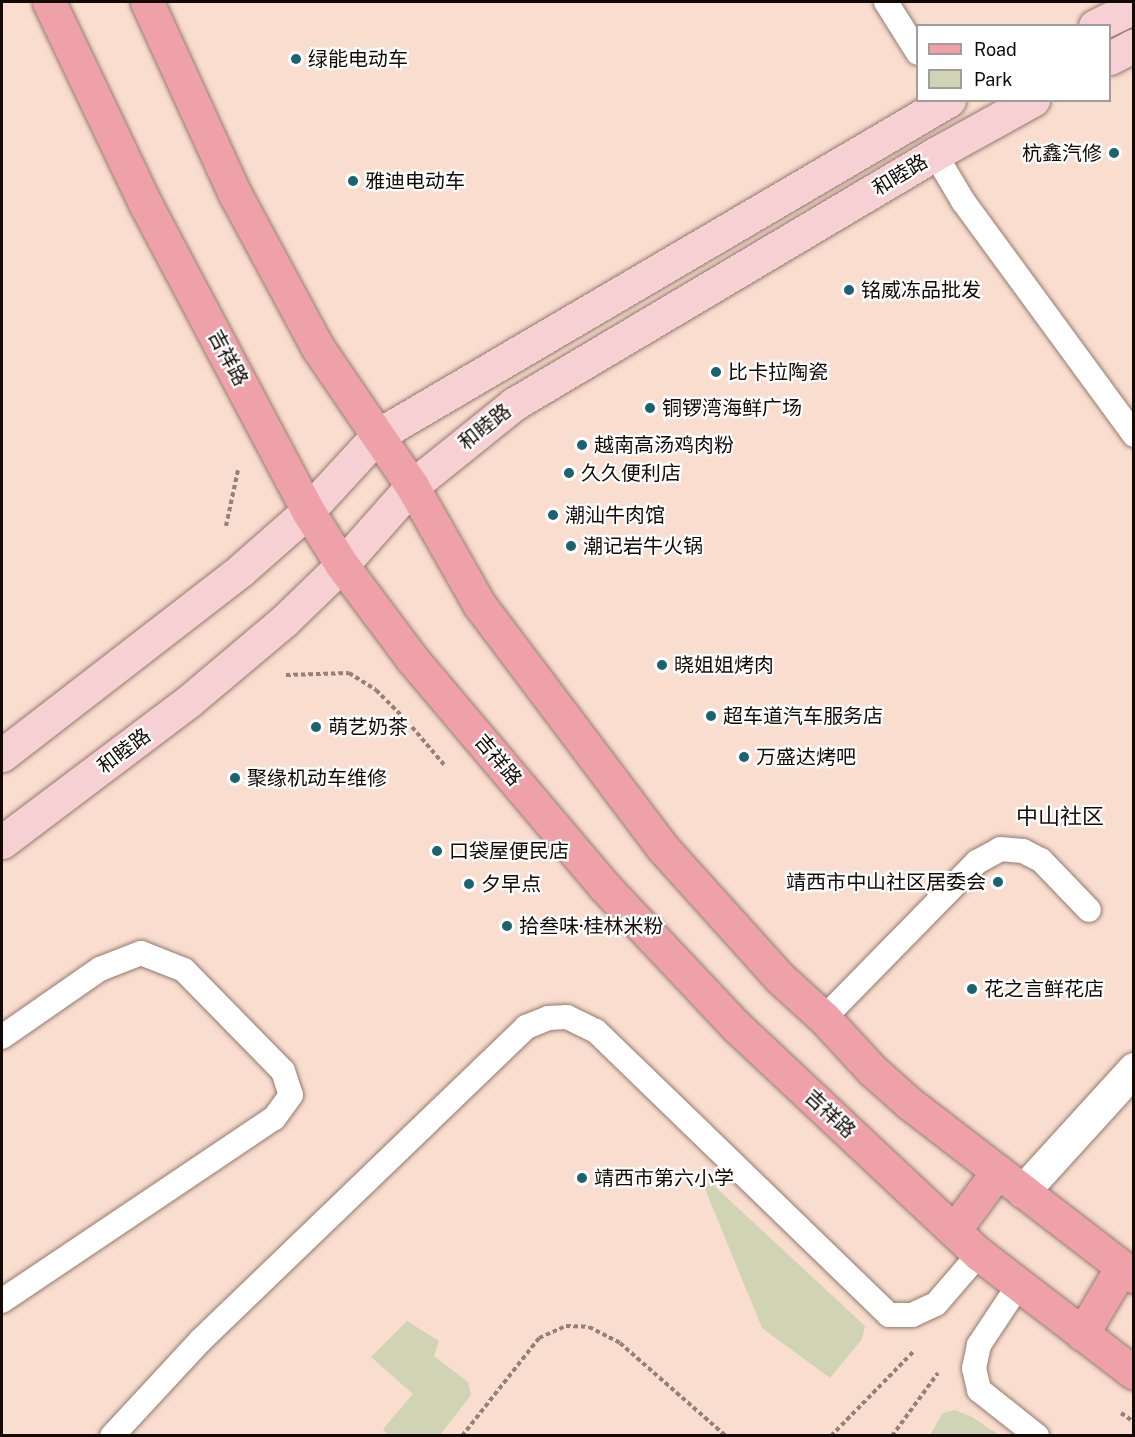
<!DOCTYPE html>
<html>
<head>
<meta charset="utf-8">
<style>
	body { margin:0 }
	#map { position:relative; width:1135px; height:1437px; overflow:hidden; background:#f9ddcf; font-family:"Public Sans","Noto Sans SC",sans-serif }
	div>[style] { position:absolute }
	.green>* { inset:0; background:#d0d4b5 }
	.path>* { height:4px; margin-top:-2px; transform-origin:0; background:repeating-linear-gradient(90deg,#958177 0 4.5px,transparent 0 7.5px) }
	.roads { filter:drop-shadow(0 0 2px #937b6e) drop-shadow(0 0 2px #937b6e) }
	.lane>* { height:24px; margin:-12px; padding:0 12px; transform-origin:12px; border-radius:12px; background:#fff }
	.street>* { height:33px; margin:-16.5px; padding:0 16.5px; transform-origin:16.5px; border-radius:16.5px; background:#fff }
	.secondary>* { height:33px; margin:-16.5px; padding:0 16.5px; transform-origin:16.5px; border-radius:16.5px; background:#f7d0d4 }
	.primary>* { height:33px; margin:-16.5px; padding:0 16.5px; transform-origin:16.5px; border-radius:16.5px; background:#efa1aa }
	.dots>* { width:16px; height:16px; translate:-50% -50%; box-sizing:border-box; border:3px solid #fff; border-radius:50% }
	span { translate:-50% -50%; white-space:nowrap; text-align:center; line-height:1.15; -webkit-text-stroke:4.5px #fff; paint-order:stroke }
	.poi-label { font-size:20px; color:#130a06 }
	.left { translate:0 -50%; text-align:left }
	.right { translate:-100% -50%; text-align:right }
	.street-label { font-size:20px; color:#130a06 }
	.quarter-label { font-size:22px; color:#130a06 }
	.frame { position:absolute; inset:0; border:3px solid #130a06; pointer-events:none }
	.legend { position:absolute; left:916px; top:24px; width:195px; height:78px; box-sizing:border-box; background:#fff; border:2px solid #a19d9b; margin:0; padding:8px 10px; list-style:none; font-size:18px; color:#130a06 }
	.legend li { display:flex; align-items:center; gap:12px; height:30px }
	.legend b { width:30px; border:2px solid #a19d9b }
</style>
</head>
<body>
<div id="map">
	<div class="green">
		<i style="clip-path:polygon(710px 1182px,865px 1326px,862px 1339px,830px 1378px,762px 1328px,705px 1189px)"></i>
		<i style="clip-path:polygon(407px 1321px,439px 1341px,434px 1356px,468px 1382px,471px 1395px,440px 1435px,388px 1435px,383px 1429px,413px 1394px,371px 1357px)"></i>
		<i style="clip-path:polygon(955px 1410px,972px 1417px,999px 1435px,930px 1435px,943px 1413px)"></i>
	</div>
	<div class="path">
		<i style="left:226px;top:526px;width:57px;rotate:-77.9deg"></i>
		<i style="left:286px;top:675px;width:63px;rotate:-1.8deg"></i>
		<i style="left:349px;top:673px;width:32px;rotate:32deg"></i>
		<i style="left:376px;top:690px;width:44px;rotate:45deg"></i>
		<i style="left:412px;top:727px;width:52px;rotate:49.6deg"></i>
		<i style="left:1121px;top:1413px;width:16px;rotate:35deg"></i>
		<i style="left:462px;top:1436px;width:125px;rotate:-51.8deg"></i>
		<i style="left:539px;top:1338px;width:30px;rotate:-24deg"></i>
		<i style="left:566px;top:1326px;width:23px;rotate:2deg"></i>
		<i style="left:589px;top:1327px;width:35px;rotate:27deg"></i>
		<i style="left:620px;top:1343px;width:141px;rotate:41.3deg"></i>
		<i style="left:831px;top:1436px;width:119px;rotate:-45.7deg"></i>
		<i style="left:892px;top:1436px;width:78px;rotate:-53.9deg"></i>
	</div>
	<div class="roads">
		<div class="lane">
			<i style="left:886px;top:2px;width:60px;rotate:57.9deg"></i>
			<i style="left:935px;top:154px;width:55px;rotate:59.2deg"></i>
			<i style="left:963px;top:201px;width:290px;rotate:53.8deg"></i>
			<i style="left:824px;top:1018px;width:219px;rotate:-45.6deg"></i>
			<i style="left:977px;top:862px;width:26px;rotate:-29deg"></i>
			<i style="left:1000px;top:849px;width:23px;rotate:5deg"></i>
			<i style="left:1023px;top:851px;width:20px;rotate:27deg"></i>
			<i style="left:1041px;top:860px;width:69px;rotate:46.2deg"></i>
			<i style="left:2px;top:1037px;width:119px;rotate:-34.8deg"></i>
			<i style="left:100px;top:969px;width:44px;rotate:-21.3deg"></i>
			<i style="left:141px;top:953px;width:46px;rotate:21.6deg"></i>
			<i style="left:184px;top:970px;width:141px;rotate:45.6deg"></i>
			<i style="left:283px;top:1071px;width:25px;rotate:72deg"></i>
			<i style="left:291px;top:1095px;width:29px;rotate:126deg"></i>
			<i style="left:274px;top:1118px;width:328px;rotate:146.1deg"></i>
			<i style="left:1018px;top:1286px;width:71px;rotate:123.5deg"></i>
			<i style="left:979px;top:1345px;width:24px;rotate:102deg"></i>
			<i style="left:974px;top:1368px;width:23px;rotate:77deg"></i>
			<i style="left:979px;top:1390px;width:74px;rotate:38.4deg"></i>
			<i style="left:112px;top:1436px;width:129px;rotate:-47.2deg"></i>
			<i style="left:200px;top:1341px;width:453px;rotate:-43.9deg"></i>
			<i style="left:526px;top:1027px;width:24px;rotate:-22deg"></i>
			<i style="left:548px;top:1018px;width:19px;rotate:-3deg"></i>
			<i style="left:567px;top:1017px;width:32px;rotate:26deg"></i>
			<i style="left:596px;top:1031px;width:408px;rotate:44.1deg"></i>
			<i style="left:889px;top:1315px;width:23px"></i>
			<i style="left:912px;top:1315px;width:26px;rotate:-25deg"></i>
			<i style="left:936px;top:1304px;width:66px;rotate:-49.3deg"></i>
		</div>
		<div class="street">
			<i style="left:1023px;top:1191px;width:165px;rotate:-47.7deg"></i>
		</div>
		<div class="secondary">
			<i style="left:1095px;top:26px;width:43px;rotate:-26deg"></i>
			<i style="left:1110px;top:58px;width:27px;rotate:-28deg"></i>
			<i style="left:2px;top:755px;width:302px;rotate:-37.7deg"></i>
			<i style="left:241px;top:570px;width:89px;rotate:-41.4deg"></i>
			<i style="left:308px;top:511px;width:103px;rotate:-47.4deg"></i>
			<i style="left:378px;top:435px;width:662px;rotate:-30.4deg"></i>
			<i style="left:2px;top:842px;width:234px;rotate:-37deg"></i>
			<i style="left:189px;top:701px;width:124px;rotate:-40.1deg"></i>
			<i style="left:284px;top:621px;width:81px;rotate:-44deg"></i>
			<i style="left:342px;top:565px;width:106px;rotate:-48.5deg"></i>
			<i style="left:412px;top:486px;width:131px;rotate:-38.8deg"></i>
			<i style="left:514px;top:404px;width:490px;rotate:-30.7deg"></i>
			<i style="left:935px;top:154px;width:112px;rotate:-28.9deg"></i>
		</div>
		<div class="primary">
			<i style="left:49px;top:2px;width:225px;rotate:64.5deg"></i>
			<i style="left:146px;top:205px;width:346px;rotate:62.1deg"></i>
			<i style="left:308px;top:511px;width:64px;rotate:57.8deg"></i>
			<i style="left:342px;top:565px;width:119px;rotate:53.2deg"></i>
			<i style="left:413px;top:660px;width:296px;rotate:49.8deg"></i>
			<i style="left:604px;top:886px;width:194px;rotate:46.7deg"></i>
			<i style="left:737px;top:1027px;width:332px;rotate:43.2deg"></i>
			<i style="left:979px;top:1254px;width:195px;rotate:37.5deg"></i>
			<i style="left:147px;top:2px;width:211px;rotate:65.4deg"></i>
			<i style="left:235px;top:194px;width:175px;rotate:61.7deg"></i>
			<i style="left:318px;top:348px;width:167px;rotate:55.7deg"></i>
			<i style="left:412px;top:486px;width:136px;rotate:60.4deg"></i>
			<i style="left:479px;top:604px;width:304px;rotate:53deg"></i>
			<i style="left:662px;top:847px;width:176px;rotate:48deg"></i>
			<i style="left:780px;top:978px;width:59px;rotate:42.3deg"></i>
			<i style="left:824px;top:1018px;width:71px;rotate:47.3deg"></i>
			<i style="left:872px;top:1070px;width:50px;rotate:41.7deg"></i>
			<i style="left:909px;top:1103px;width:284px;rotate:37.6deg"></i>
			<i style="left:955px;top:1229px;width:72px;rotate:-53.4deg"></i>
			<i style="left:1082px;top:1334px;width:78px;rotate:-59.2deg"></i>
		</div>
	</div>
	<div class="dots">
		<i style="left:296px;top:59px;background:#1a6471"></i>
		<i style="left:1114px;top:153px;background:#1a6471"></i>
		<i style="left:353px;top:181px;background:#1a6471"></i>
		<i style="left:849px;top:290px;background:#1a6471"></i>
		<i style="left:716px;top:372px;background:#1a6471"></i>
		<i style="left:650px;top:408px;background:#1a6471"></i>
		<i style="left:582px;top:445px;background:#1a6471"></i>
		<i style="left:569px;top:473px;background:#1a6471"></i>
		<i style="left:553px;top:515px;background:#1a6471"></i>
		<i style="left:571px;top:546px;background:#1a6471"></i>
		<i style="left:662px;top:665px;background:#1a6471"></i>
		<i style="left:711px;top:716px;background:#1a6471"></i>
		<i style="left:316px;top:727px;background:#1a6471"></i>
		<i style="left:744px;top:757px;background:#1a6471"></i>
		<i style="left:235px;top:778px;background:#1a6471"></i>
		<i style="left:437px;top:851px;background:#1a6471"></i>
		<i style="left:998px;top:882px;background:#1a6471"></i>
		<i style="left:469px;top:884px;background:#1a6471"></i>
		<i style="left:507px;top:926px;background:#1a6471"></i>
		<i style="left:972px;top:989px;background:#1a6471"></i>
		<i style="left:582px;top:1178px;background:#1a6471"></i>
	</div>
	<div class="poi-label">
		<span class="left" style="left:308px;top:59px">绿能电动车</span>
		<span class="right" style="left:1102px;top:153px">杭鑫汽修</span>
		<span class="left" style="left:365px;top:181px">雅迪电动车</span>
		<span class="left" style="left:861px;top:290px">铭威冻品批发</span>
		<span class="left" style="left:728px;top:372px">比卡拉陶瓷</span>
		<span class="left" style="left:662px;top:408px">铜锣湾海鲜广场</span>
		<span class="left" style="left:594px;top:445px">越南高汤鸡肉粉</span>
		<span class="left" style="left:581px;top:473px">久久便利店</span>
		<span class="left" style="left:565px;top:515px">潮汕牛肉馆</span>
		<span class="left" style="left:583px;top:546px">潮记岩牛火锅</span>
		<span class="left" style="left:674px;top:665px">晓姐姐烤肉</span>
		<span class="left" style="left:723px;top:716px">超车道汽车服务店</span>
		<span class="left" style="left:328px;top:727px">萌艺奶茶</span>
		<span class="left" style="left:756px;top:757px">万盛达烤吧</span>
		<span class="left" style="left:247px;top:778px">聚缘机动车维修</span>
		<span class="left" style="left:449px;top:851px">口袋屋便民店</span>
		<span class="right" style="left:986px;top:882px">靖西市中山社区居委会</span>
		<span class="left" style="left:481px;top:884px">夕早点</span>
		<span class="left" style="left:519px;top:926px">拾叁味·桂林米粉</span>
		<span class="left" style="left:984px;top:989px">花之言鲜花店</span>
		<span class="left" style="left:594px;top:1178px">靖西市第六小学</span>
	</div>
	<div class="street-label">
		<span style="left:900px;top:175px;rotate:-31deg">和睦路</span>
		<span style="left:228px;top:358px;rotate:62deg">吉祥路</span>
		<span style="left:485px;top:427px;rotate:-38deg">和睦路</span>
		<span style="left:124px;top:751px;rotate:-37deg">和睦路</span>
		<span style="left:498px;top:760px;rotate:50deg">吉祥路</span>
		<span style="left:830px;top:1114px;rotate:43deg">吉祥路</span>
	</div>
	<div class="quarter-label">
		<span style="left:1060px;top:817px">中山社区</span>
	</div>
	<div class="frame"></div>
	<ul class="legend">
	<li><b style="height:8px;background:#efa1aa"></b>Road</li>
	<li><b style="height:16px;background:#d0d4b5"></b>Park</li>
	</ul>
</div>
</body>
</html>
